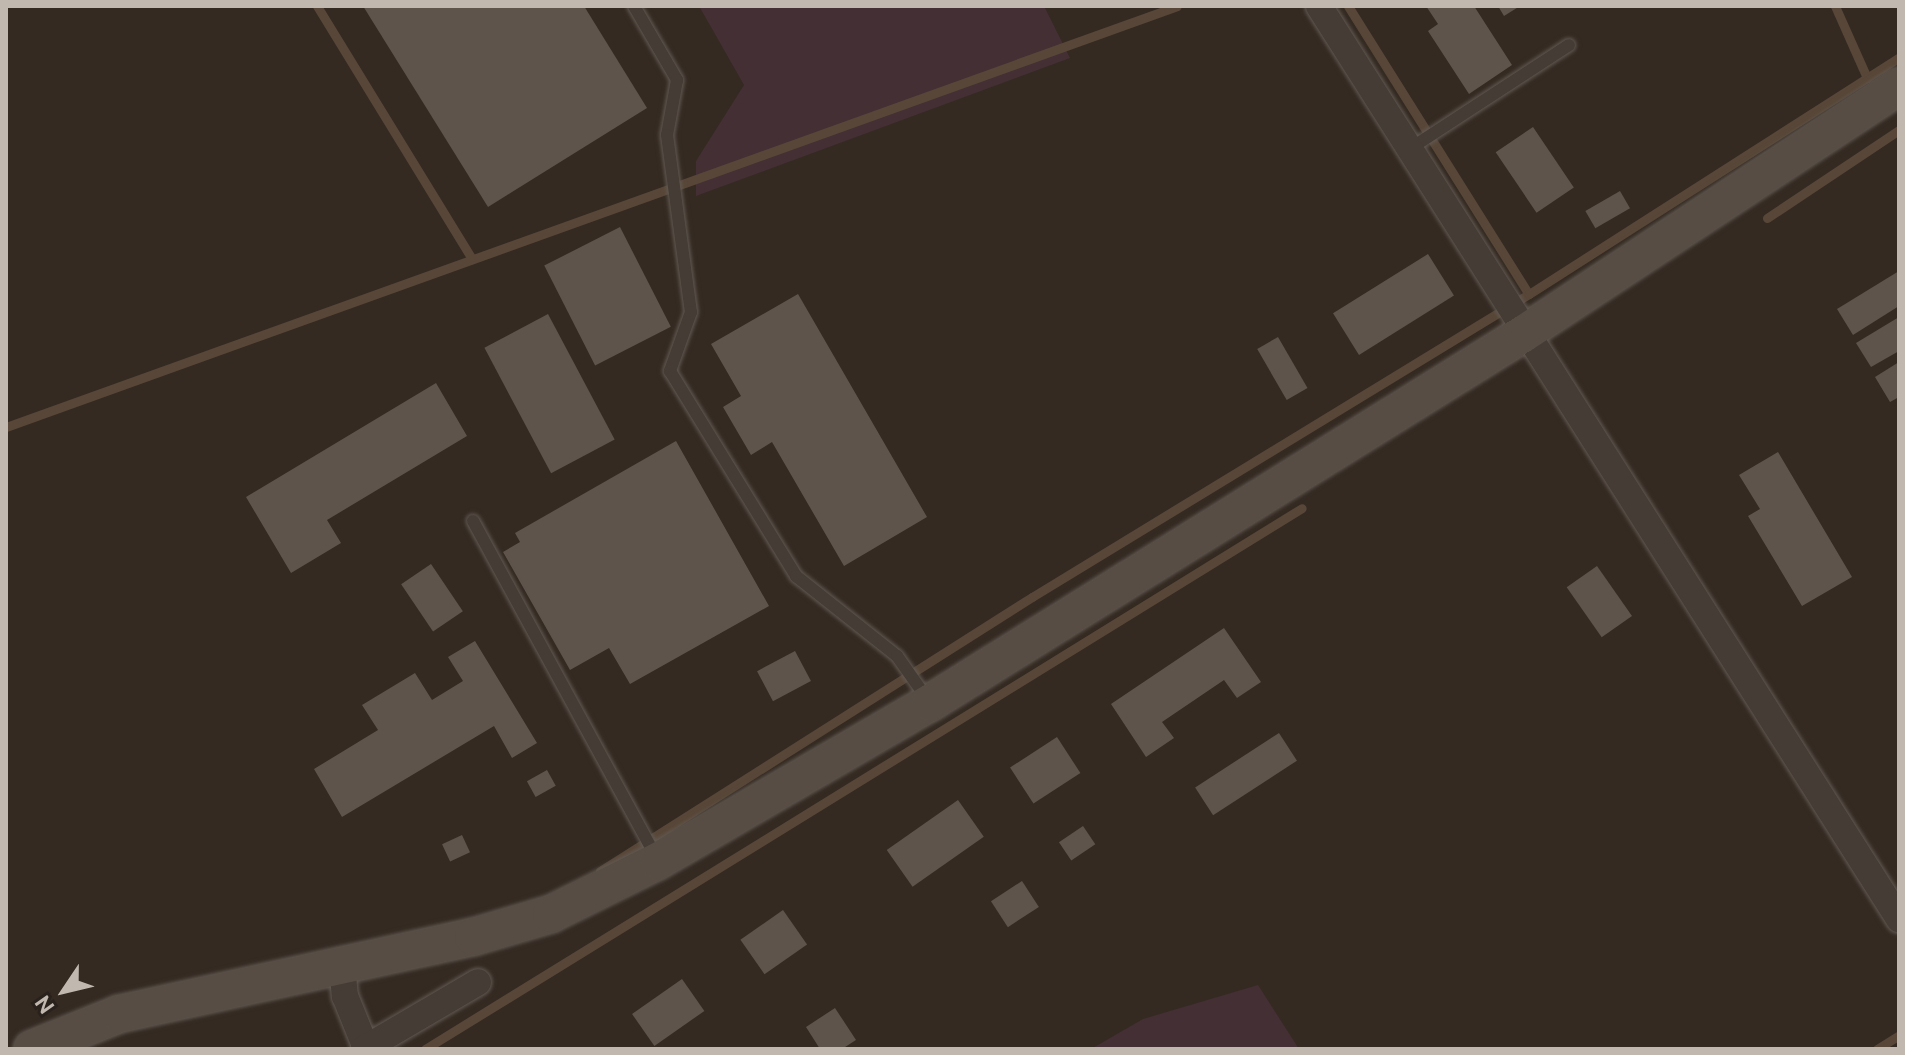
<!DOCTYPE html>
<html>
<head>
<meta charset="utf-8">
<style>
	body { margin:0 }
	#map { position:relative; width:1905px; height:1055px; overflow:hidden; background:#342a22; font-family:Ubuntu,sans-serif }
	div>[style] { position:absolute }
	.green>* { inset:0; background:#432f34 }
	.stream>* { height:9px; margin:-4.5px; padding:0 4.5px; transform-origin:4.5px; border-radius:4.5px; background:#584738 }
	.building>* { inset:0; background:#5f544b; transform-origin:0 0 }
	.roads { filter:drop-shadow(0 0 2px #625a53) drop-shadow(0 0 2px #625a53) }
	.lane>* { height:12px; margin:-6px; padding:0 6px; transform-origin:6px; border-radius:6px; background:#453c35 }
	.street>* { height:26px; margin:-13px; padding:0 13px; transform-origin:13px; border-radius:13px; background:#453c35 }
	.secondary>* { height:36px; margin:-18px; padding:0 18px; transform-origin:18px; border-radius:18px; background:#574d44 }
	span { translate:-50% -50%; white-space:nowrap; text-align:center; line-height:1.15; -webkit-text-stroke:8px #29211b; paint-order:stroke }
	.frame { position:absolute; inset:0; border:8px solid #c1b8b0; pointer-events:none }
	.north { position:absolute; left:24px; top:951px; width:80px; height:80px; -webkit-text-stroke:6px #29211b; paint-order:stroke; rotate:235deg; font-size:22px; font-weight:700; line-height:32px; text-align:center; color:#c1b8b0 }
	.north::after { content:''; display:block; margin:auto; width:28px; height:36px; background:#c1b8b0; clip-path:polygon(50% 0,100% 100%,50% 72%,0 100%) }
</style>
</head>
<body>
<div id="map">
	<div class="green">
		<i style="clip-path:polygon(699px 6px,1044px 6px,1070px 58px,696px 196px,696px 161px,744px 85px)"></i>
		<i style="clip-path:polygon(1258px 985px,1299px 1049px,1091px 1049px,1143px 1019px)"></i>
	</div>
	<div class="stream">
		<i style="left:317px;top:6px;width:297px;rotate:58.5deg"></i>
		<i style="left:1348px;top:6px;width:340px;rotate:57.9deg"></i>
		<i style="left:1835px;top:6px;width:79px;rotate:66deg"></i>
		<i style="left:1767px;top:218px;width:159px;rotate:-33.7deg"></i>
		<i style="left:6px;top:427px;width:1244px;rotate:-19.77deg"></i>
		<i style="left:600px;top:871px;width:512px;rotate:-32.39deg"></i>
		<i style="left:1032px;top:597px;width:582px;rotate:-31.37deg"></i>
		<i style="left:1529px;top:294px;width:439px;rotate:-32.6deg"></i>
		<i style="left:425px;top:1049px;width:1030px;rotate:-31.67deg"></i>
		<i style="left:1877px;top:1049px;width:26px;rotate:-32deg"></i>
	</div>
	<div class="building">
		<i style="clip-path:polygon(363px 6px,584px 6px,647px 108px,488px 207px)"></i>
		<i style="clip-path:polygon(1426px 6px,1474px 6px,1512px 65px,1469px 94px,1428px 31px,1438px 24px)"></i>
		<i style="clip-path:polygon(1498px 6px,1520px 6px,1504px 16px)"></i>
		<i style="left:1533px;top:127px;width:73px;height:45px;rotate:56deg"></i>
		<i style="left:1620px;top:191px;width:20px;height:40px;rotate:60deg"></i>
		<i style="left:620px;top:227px;width:112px;height:85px;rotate:63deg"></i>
		<i style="left:1428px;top:254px;width:49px;height:112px;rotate:58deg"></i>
		<i style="clip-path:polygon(1899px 271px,1899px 306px,1853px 335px,1837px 309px)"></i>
		<i style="clip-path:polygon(798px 294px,927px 517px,844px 566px,772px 442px,751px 455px,723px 407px,741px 396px,711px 344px)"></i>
		<i style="left:548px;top:314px;width:142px;height:72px;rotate:62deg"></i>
		<i style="clip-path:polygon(1899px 317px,1899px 351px,1871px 367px,1856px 343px)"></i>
		<i style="left:1278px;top:337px;width:59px;height:24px;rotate:60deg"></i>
		<i style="clip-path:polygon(1899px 362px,1899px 397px,1890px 402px,1875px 377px)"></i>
		<i style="clip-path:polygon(436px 383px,467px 436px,327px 520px,341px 543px,291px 573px,246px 497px)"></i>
		<i style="clip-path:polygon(676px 441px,769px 606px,630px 684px,609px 648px,570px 670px,503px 552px,520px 542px,515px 533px)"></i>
		<i style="clip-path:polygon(1778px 452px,1852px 577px,1802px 606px,1748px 516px,1760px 509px,1739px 475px)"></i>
		<i style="left:431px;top:564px;width:57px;height:36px;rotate:56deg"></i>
		<i style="left:1597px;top:566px;width:61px;height:37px;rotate:55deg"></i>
		<i style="clip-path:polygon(1224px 628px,1261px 682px,1237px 698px,1224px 680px,1162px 722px,1174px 738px,1146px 757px,1111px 704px)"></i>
		<i style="clip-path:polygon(475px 641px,537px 743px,512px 758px,494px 726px,342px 817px,314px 769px,378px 730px,362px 705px,415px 673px,432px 700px,463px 681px,448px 657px)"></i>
		<i style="left:795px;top:651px;width:34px;height:43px;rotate:62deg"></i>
		<i style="left:1279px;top:733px;width:33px;height:100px;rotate:57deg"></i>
		<i style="left:1057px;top:737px;width:43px;height:56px;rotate:57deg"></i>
		<i style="left:547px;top:770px;width:18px;height:23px;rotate:61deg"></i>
		<i style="left:958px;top:800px;width:45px;height:87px;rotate:55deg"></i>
		<i style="left:1083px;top:826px;width:22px;height:29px;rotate:56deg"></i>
		<i style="left:462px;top:835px;width:19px;height:22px;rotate:65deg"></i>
		<i style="left:1022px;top:881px;width:31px;height:37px;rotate:57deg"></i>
		<i style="left:783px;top:910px;width:42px;height:52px;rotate:55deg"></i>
		<i style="left:682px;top:979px;width:39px;height:61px;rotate:55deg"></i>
		<i style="clip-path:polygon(835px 1008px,856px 1040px,842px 1049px,820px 1049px,806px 1027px)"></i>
	</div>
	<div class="roads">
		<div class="lane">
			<i style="left:634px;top:6px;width:86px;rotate:59.8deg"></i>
			<i style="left:677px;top:80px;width:56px;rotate:100.3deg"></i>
			<i style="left:667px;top:135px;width:179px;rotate:82.3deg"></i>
			<i style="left:691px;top:312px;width:63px;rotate:109.6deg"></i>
			<i style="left:670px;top:371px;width:241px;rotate:58.4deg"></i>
			<i style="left:796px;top:576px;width:129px;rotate:38.4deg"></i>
			<i style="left:897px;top:656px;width:54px;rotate:54.8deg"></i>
			<i style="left:1408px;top:150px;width:192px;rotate:-33.1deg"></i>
			<i style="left:473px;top:521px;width:385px;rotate:61.4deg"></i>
		</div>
		<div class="street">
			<i style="left:1319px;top:6px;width:1082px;rotate:57.57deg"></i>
			<i style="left:342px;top:964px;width:32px;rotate:85deg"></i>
			<i style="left:345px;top:996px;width:56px;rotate:68deg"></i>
			<i style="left:364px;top:1049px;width:132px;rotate:-30.4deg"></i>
		</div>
		<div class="secondary">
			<i style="left:32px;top:1049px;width:94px;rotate:-21.9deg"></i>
			<i style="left:119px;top:1014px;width:362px;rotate:-12.3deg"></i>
			<i style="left:473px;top:937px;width:81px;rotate:-16.4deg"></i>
			<i style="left:551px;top:914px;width:119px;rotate:-26.4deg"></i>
			<i style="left:658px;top:861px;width:315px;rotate:-30.2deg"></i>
			<i style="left:930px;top:703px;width:698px;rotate:-31.89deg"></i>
			<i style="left:1523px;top:334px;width:450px;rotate:-33.4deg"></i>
		</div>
	</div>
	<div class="frame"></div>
	<div class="north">N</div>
</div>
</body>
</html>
